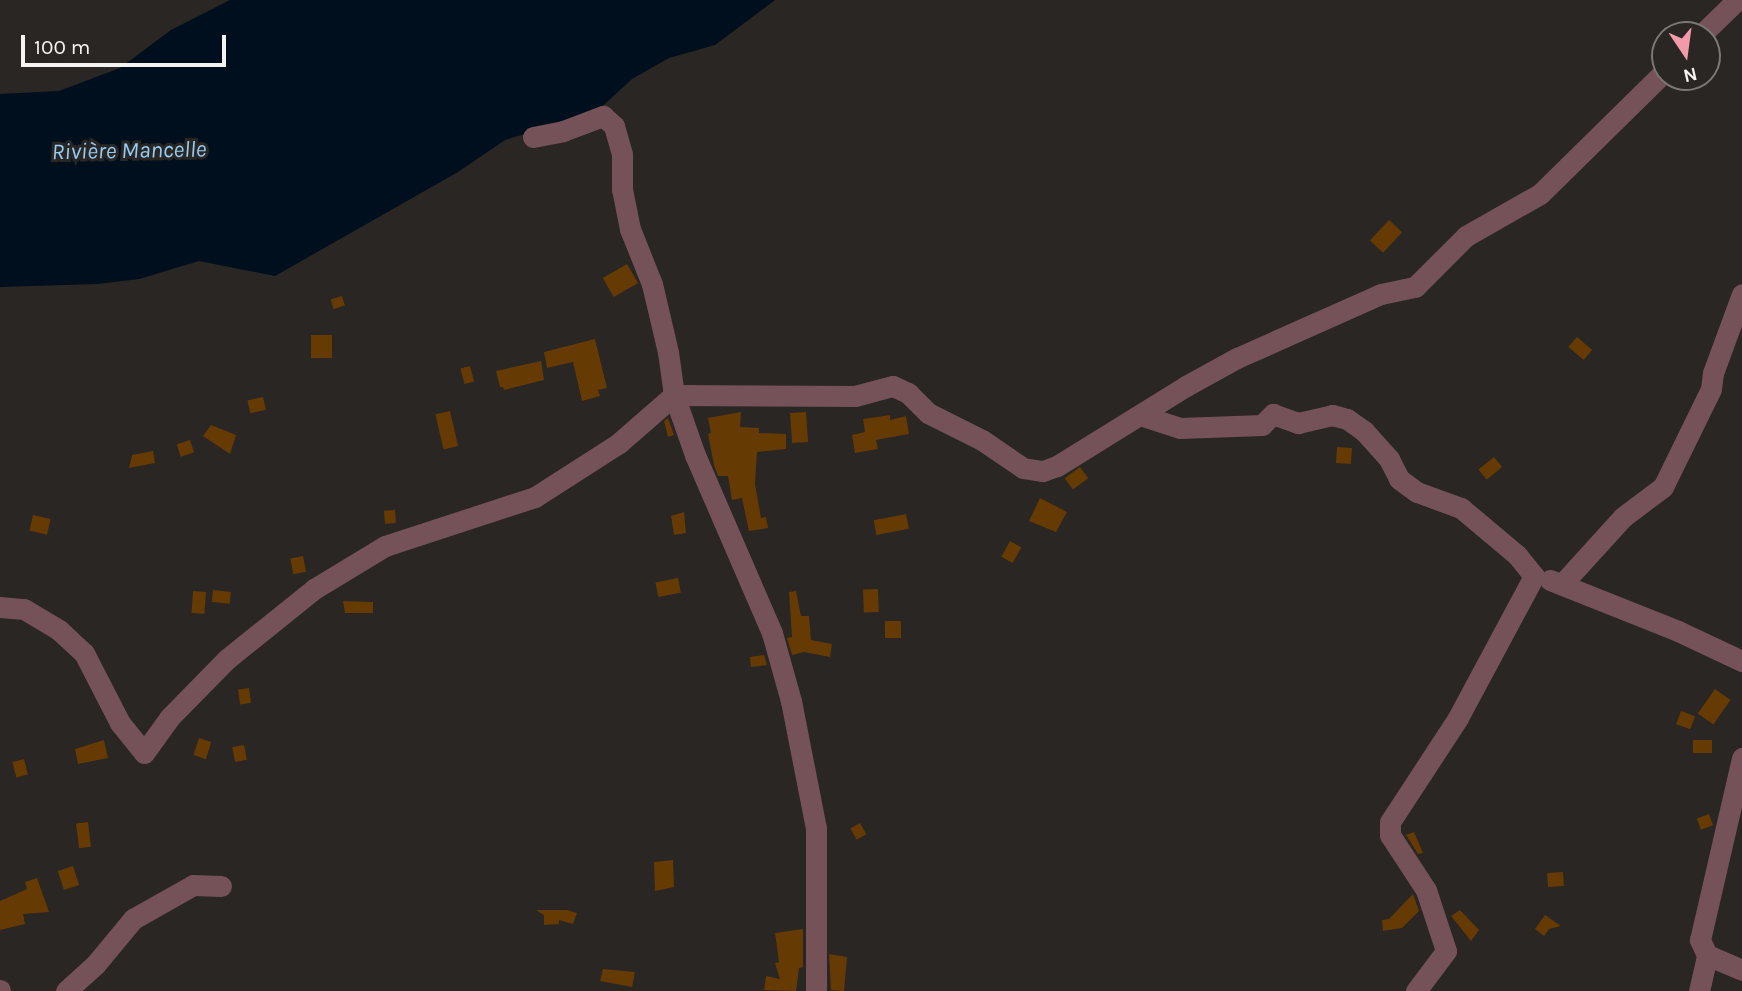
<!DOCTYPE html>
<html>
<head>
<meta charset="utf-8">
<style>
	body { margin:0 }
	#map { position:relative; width:1742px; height:991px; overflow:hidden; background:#292623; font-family:Karla,sans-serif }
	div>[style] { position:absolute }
	.water>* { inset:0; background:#000f1e }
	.building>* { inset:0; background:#663a03; transform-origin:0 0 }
	.minor>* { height:21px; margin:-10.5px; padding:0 10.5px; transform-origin:10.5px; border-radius:10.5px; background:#755158 }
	span { translate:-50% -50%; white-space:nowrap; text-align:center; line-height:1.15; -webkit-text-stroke:6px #292623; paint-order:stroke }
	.water-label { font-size:23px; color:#94cdf7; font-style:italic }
	.north { position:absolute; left:1651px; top:21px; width:70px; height:70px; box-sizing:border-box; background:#292623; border:2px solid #7b7876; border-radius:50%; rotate:167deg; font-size:19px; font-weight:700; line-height:28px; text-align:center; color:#f6f4f2 }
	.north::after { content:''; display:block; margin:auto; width:24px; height:32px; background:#f39aaa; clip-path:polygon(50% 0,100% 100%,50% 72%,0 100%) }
	.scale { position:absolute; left:21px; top:35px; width:205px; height:32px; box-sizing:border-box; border:4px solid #f6f4f2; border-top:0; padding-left:9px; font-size:21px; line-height:24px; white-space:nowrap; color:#f6f4f2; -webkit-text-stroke:5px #292623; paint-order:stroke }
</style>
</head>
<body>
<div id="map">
	<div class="water">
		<i style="clip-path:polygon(230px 0,775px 0,715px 45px,669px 58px,632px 79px,595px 113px,505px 140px,458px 172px,275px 276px,199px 261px,139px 279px,97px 284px,0 287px,0 94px,59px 91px,120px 68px,171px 30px)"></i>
	</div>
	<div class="building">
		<i style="left:1389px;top:220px;width:18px;height:28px;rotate:43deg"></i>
		<i style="left:627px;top:264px;width:22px;height:28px;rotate:60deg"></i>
		<i style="left:342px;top:296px;width:10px;height:12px;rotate:73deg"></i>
		<i style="left:311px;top:335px;width:21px;height:23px"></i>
		<i style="left:1577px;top:337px;width:20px;height:13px;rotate:41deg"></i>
		<i style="clip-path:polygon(595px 339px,607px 388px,598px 390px,600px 396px,582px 401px,573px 362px,547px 368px,544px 352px)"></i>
		<i style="clip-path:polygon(541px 361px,544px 380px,504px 390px,503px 387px,500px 387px,496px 371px)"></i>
		<i style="left:470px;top:366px;width:16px;height:10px;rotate:75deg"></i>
		<i style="left:263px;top:397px;width:13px;height:16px;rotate:77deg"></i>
		<i style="left:450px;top:411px;width:36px;height:15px;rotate:77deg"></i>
		<i style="clip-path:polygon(741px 412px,740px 427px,759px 428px,759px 433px,786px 434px,786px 449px,757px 452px,755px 484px,761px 518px,766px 517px,768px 528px,749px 531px,742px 498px,732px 500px,728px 476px,718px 476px,714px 465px,708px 434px,711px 433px,708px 418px)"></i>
		<i style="left:806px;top:412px;width:30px;height:16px;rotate:86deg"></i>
		<i style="clip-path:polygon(890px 415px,890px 420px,906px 416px,909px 434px,876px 440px,878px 449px,855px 453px,852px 435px,865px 432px,863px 419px)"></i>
		<i style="clip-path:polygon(668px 418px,674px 435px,668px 437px,664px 421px)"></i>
		<i style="clip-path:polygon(211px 425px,236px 435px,230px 454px,203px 436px)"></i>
		<i style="left:190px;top:440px;width:13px;height:14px;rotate:72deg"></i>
		<i style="left:1337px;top:447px;width:15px;height:16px;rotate:4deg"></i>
		<i style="clip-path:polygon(153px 451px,155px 463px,129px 468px,132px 455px)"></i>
		<i style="left:1494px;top:457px;width:13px;height:20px;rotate:51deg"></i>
		<i style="left:1080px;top:467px;width:14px;height:19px;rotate:54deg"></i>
		<i style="clip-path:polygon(1040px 498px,1067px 512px,1056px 532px,1029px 521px)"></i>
		<i style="left:395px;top:510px;width:13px;height:11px;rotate:86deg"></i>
		<i style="clip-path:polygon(684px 512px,686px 533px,674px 535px,671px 516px)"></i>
		<i style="left:906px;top:514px;width:15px;height:33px;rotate:79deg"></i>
		<i style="left:33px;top:515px;width:18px;height:16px;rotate:13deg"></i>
		<i style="left:1010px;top:541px;width:13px;height:18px;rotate:29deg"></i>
		<i style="left:303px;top:556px;width:16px;height:13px;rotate:79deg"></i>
		<i style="left:678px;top:578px;width:15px;height:23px;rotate:79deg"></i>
		<i style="left:878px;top:589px;width:23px;height:15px;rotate:88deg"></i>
		<i style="left:213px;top:590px;width:18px;height:12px;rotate:6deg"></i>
		<i style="left:193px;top:591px;width:13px;height:22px;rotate:4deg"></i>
		<i style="clip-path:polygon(796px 591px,801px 616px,809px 616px,811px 640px,832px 644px,830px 657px,804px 652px,792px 655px,787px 638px,792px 637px,789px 592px)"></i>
		<i style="clip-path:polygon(343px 601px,373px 602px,373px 613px,345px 613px)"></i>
		<i style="left:885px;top:621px;width:16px;height:17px"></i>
		<i style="clip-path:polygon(764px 655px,767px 665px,751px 667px,750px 657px)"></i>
		<i style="left:249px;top:688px;width:15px;height:11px;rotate:82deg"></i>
		<i style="left:1715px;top:689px;width:19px;height:30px;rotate:35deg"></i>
		<i style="left:1681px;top:711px;width:15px;height:14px;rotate:20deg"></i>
		<i style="left:199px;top:738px;width:13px;height:18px;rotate:18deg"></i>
		<i style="clip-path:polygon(104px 740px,108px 758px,78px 764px,75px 749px)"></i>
		<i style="left:1712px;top:740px;width:13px;height:19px;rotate:90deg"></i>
		<i style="left:244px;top:745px;width:15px;height:12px;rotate:79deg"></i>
		<i style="left:24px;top:759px;width:16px;height:12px;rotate:76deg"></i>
		<i style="left:1709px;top:814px;width:12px;height:13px;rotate:70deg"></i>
		<i style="left:88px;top:822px;width:25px;height:12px;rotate:83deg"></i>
		<i style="left:860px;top:823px;width:13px;height:11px;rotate:61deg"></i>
		<i style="clip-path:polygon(1414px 832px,1423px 853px,1418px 854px,1406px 835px)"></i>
		<i style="clip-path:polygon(673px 860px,674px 887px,655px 891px,654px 862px)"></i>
		<i style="left:73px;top:866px;width:20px;height:16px;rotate:72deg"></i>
		<i style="left:1563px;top:872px;width:14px;height:16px;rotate:86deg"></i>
		<i style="clip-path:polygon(37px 878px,49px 912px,23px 914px,25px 924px,0 930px,0 901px,27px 889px,25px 882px)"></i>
		<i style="clip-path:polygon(1413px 894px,1419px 911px,1402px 928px,1383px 931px,1382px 920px,1389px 919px)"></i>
		<i style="clip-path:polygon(536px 910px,567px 910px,577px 913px,573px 924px,559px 920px,559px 924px,544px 925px,544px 915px)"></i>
		<i style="clip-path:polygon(1460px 910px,1479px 930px,1471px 941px,1451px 916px)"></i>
		<i style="clip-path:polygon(1545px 915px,1561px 926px,1549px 929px,1544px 936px,1535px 929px)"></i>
		<i style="clip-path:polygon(803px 929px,803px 967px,799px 968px,796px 991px,764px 990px,766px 976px,780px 979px,775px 963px,779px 962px,775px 933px)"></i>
		<i style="clip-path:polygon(829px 954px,847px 957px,844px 991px,831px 990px)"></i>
		<i style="clip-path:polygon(603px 969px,635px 972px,632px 987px,600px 981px)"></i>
	</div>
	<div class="minor">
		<i style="left:1701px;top:35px;width:50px;rotate:-44.2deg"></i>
		<i style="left:533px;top:137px;width:31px;rotate:-11deg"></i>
		<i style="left:563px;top:131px;width:43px;rotate:-20.6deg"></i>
		<i style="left:603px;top:116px;width:15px;rotate:42deg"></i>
		<i style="left:614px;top:126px;width:29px;rotate:74deg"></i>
		<i style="left:622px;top:154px;width:35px;rotate:90deg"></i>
		<i style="left:622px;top:189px;width:41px;rotate:78.7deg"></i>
		<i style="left:630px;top:229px;width:59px;rotate:68.2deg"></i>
		<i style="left:652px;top:284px;width:70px;rotate:76.8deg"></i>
		<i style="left:668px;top:352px;width:43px;rotate:82.1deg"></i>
		<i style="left:674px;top:395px;width:64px;rotate:70.7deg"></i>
		<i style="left:695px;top:455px;width:194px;rotate:66.6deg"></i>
		<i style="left:772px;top:633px;width:71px;rotate:74.4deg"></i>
		<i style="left:791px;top:701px;width:129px;rotate:78.9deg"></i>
		<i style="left:816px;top:828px;width:163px;rotate:90deg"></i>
		<i style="left:1140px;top:415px;width:42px;rotate:18deg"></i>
		<i style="left:1180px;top:428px;width:82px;rotate:-2.1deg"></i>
		<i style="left:1262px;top:425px;width:16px;rotate:-45deg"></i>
		<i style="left:1273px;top:414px;width:27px;rotate:20deg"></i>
		<i style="left:1298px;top:423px;width:35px;rotate:-13deg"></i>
		<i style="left:1332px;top:415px;width:16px;rotate:15deg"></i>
		<i style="left:1347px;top:419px;width:21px;rotate:35deg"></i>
		<i style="left:1364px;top:431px;width:38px;rotate:48deg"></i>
		<i style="left:1389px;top:459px;width:22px;rotate:63deg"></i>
		<i style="left:1399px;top:479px;width:22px;rotate:36deg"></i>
		<i style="left:1417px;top:492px;width:47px;rotate:20deg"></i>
		<i style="left:1461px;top:508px;width:73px;rotate:40deg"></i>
		<i style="left:1517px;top:555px;width:27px;rotate:51deg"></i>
		<i style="left:1534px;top:576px;width:161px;rotate:118.2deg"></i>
		<i style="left:1458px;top:718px;width:124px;rotate:123.2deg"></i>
		<i style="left:1390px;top:822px;width:13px;rotate:90deg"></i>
		<i style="left:1390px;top:835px;width:66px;rotate:56.8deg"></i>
		<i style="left:1426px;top:890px;width:64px;rotate:71.8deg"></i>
		<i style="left:1446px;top:951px;width:50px;rotate:126.9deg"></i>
		<i style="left:1550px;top:580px;width:138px;rotate:21.7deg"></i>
		<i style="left:1678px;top:631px;width:71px;rotate:25.1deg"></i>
		<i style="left:1563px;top:583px;width:89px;rotate:-47.7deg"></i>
		<i style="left:1623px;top:517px;width:50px;rotate:-36.9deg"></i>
		<i style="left:1663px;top:487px;width:109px;rotate:-63.9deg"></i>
		<i style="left:1711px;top:389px;width:16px;rotate:-83deg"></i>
		<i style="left:1713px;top:373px;width:84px;rotate:-69.8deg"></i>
		<i style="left:0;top:607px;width:24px;rotate:5deg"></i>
		<i style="left:24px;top:609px;width:41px;rotate:31deg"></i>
		<i style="left:59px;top:630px;width:34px;rotate:43deg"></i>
		<i style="left:84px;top:653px;width:79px;rotate:62.8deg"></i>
		<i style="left:120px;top:723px;width:38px;rotate:51deg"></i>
		<i style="left:144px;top:753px;width:44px;rotate:-54.2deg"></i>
		<i style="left:170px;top:717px;width:81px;rotate:-45.5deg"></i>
		<i style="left:227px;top:659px;width:112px;rotate:-38.8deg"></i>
		<i style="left:314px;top:589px;width:83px;rotate:-31.2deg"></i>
		<i style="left:385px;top:546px;width:158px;rotate:-18.1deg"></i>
		<i style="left:535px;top:497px;width:100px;rotate:-32.7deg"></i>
		<i style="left:619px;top:443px;width:73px;rotate:-41.1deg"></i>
		<i style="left:674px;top:395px;width:181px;rotate:0.3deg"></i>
		<i style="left:855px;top:396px;width:39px;rotate:-15deg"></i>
		<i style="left:893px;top:386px;width:17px;rotate:25deg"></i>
		<i style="left:908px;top:393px;width:28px;rotate:45deg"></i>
		<i style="left:928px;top:413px;width:60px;rotate:26.6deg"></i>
		<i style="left:982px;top:440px;width:50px;rotate:34.3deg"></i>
		<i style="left:1023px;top:468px;width:20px;rotate:9deg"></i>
		<i style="left:1043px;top:471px;width:15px;rotate:-20deg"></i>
		<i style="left:1057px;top:466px;width:152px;rotate:-31.8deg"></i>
		<i style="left:1186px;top:386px;width:58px;rotate:-28.8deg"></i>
		<i style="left:1237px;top:358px;width:158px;rotate:-24deg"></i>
		<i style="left:1381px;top:294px;width:35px;rotate:-12deg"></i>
		<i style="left:1415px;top:287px;width:72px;rotate:-45deg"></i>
		<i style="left:1466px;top:236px;width:85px;rotate:-29.6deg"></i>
		<i style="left:1540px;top:194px;width:175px;rotate:-44.5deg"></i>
		<i style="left:1707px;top:955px;width:38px;rotate:23deg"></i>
		<i style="left:0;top:990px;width:1px;rotate:90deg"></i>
		<i style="left:66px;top:991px;width:39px;rotate:-42deg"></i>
		<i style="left:95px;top:965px;width:60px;rotate:-50.4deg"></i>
		<i style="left:133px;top:919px;width:69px;rotate:-29.5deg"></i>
		<i style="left:193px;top:885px;width:28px;rotate:2deg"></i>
		<i style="left:1699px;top:991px;width:37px;rotate:-77deg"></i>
		<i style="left:1707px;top:955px;width:17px;rotate:-115deg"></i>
		<i style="left:1700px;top:940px;width:187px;rotate:-77deg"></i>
	</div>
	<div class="water-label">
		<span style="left:129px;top:151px;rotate:-1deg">Rivière Mancelle</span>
	</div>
	<div class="north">N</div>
	<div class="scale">100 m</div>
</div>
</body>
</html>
